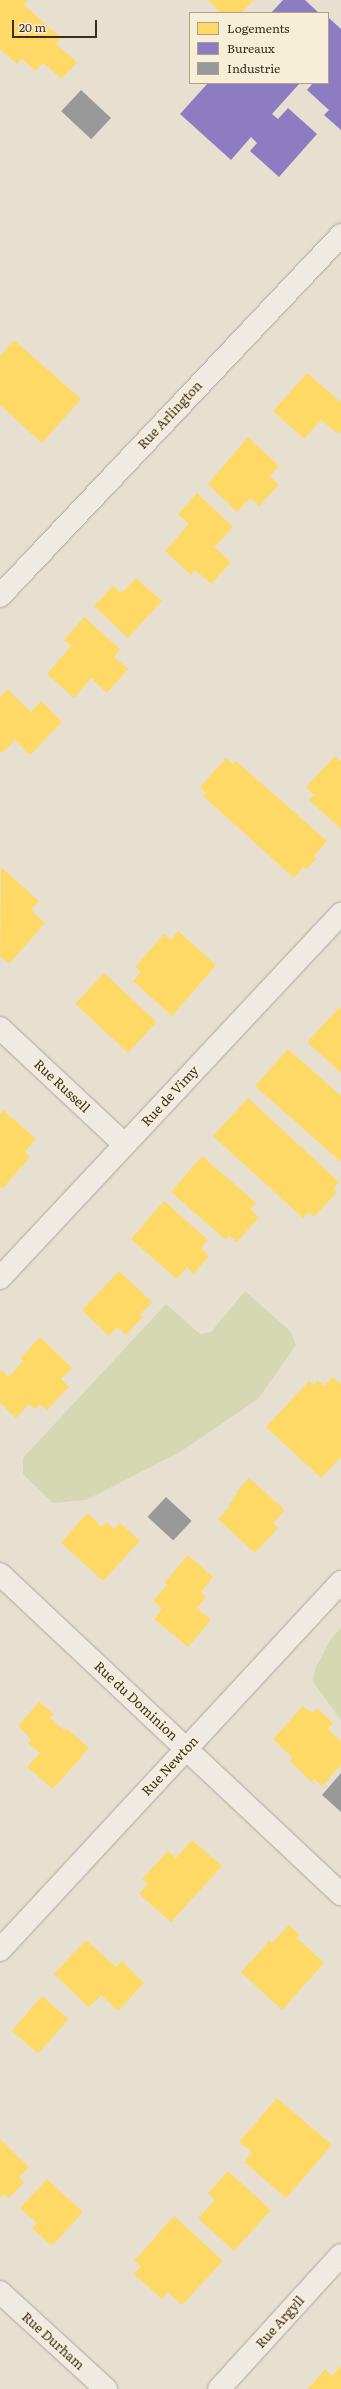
<!DOCTYPE html>
<html>
<head>
<meta charset="utf-8">
<style>
	body { margin:0 }
	#map { position:relative; width:341px; height:2389px; overflow:hidden; background:#e7e0d1; font-family:Literata,serif }
	div>[style] { position:absolute }
	.green>* { inset:0; background:#d6d7b3 }
	.homes>* { inset:0; background:#ffd966; transform-origin:0 0 }
	.offices>* { inset:0; background:#8e7cc3 }
	.industry>* { inset:0; background:#999; transform-origin:0 0 }
	.roads { filter:drop-shadow(0 0 1px #ada599) drop-shadow(0 0 1px #ada599) }
	.minor>* { height:22px; margin:-11px; padding:0 11px; transform-origin:11px; border-radius:11px; background:#efebe3 }
	span { translate:-50% -50%; white-space:nowrap; text-align:center; line-height:1.15; -webkit-text-stroke:4px #f7eed8; paint-order:stroke }
	.street-label { font-size:13px; color:#3d2e20 }
	.legend { position:absolute; left:189px; top:12px; width:140px; height:72px; box-sizing:border-box; background:#f7eed8; border:1px solid #ada18e; margin:0; padding:5px 7px; list-style:none; font-size:12px; color:#3d2e20 }
	.legend li { display:flex; align-items:center; gap:8px; height:20px }
	.legend b { width:20px; border:1px solid #ada18e }
	.scale { position:absolute; left:12px; top:20px; width:85px; height:18px; box-sizing:border-box; border:2px solid #3d2e20; border-top:0; padding-left:5px; font-size:12px; line-height:14px; white-space:nowrap; color:#3d2e20; -webkit-text-stroke:3px #f7eed8; paint-order:stroke }
</style>
</head>
<body>
<div id="map">
	<div class="green">
		<i style="clip-path:polygon(245px 1291px,290px 1331px,296px 1345px,258px 1399px,180px 1452px,86px 1500px,53px 1503px,23px 1474px,23px 1458px,166px 1304px,200px 1334px,211px 1332px)"></i>
		<i style="clip-path:polygon(341px 1628px,341px 1720px,313px 1682px,315px 1669px,330px 1640px)"></i>
	</div>
	<div class="homes">
		<i style="clip-path:polygon(0 0,28px 0,24px 5px,61px 38px,56px 44px,77px 62px,62px 79px,43px 63px,35px 71px,22px 59px,17px 64px,0 49px)"></i>
		<i style="clip-path:polygon(208px 0,254px 0,241px 13px,221px 13px)"></i>
		<i style="clip-path:polygon(14px 340px,81px 399px,42px 443px,0 405px,0 356px)"></i>
		<i style="clip-path:polygon(307px 373px,341px 402px,341px 431px,338px 434px,321px 420px,304px 439px,273px 411px)"></i>
		<i style="clip-path:polygon(248px 437px,279px 466px,270px 476px,279px 485px,259px 506px,250px 498px,237px 512px,208px 484px)"></i>
		<i style="clip-path:polygon(197px 493px,233px 527px,214px 547px,231px 562px,211px 584px,195px 570px,191px 575px,165px 551px,189px 524px,178px 514px)"></i>
		<i style="clip-path:polygon(136px 578px,162px 601px,128px 638px,94px 606px,113px 586px,122px 593px)"></i>
		<i style="clip-path:polygon(84px 617px,120px 649px,114px 657px,128px 669px,107px 693px,91px 678px,74px 698px,47px 674px,71px 646px,64px 640px)"></i>
		<i style="clip-path:polygon(7px 689px,31px 712px,41px 701px,62px 722px,30px 755px,15px 740px,2px 753px,0 751px,0 697px)"></i>
		<i style="clip-path:polygon(335px 756px,341px 761px,341px 829px,309px 800px,314px 795px,306px 787px)"></i>
		<i style="clip-path:polygon(226px 758px,233px 764px,236px 761px,327px 841px,314px 856px,317px 858px,306px 869px,303px 867px,294px 878px,203px 796px,206px 793px,200px 787px)"></i>
		<i style="clip-path:polygon(1px 867px,39px 901px,31px 910px,45px 923px,9px 964px,0 956px)"></i>
		<i style="clip-path:polygon(178px 931px,216px 965px,172px 1016px,133px 981px,141px 972px,135px 967px,164px 934px,171px 940px)"></i>
		<i style="left:104px;top:973px;width:72px;height:42px;rotate:43deg"></i>
		<i style="clip-path:polygon(340px 1007px,341px 1009px,341px 1073px,307px 1042px)"></i>
		<i style="clip-path:polygon(288px 1049px,341px 1096px,341px 1162px,255px 1086px)"></i>
		<i style="clip-path:polygon(248px 1098px,339px 1182px,333px 1189px,337px 1192px,314px 1217px,309px 1212px,303px 1218px,213px 1136px)"></i>
		<i style="clip-path:polygon(3px 1110px,36px 1139px,25px 1152px,30px 1157px,2px 1189px,0 1187px,0 1114px)"></i>
		<i style="clip-path:polygon(202px 1156px,256px 1203px,250px 1209px,259px 1217px,237px 1242px,229px 1235px,226px 1240px,171px 1192px)"></i>
		<i style="clip-path:polygon(164px 1201px,208px 1240px,201px 1248px,209px 1256px,194px 1274px,187px 1267px,177px 1279px,131px 1239px)"></i>
		<i style="clip-path:polygon(119px 1271px,152px 1302px,140px 1314px,143px 1317px,126px 1335px,117px 1327px,109px 1336px,82px 1310px)"></i>
		<i style="clip-path:polygon(40px 1337px,72px 1368px,61px 1379px,69px 1387px,47px 1410px,40px 1404px,35px 1409px,29px 1404px,16px 1418px,0 1403px,0 1372px,2px 1370px,9px 1377px,23px 1361px,20px 1359px)"></i>
		<i style="clip-path:polygon(333px 1377px,341px 1384px,341px 1457px,321px 1478px,266px 1427px,309px 1381px,314px 1385px,318px 1380px,324px 1386px)"></i>
		<i style="clip-path:polygon(249px 1478px,285px 1510px,273px 1523px,278px 1528px,255px 1553px,218px 1519px,230px 1506px,229px 1504px,238px 1493px,236px 1492px)"></i>
		<i style="clip-path:polygon(87px 1513px,102px 1527px,107px 1522px,114px 1529px,120px 1523px,140px 1541px,103px 1581px,61px 1543px)"></i>
		<i style="clip-path:polygon(188px 1555px,213px 1577px,201px 1592px,206px 1597px,197px 1608px,211px 1620px,188px 1647px,154px 1619px,162px 1609px,153px 1601px,167px 1585px,164px 1583px)"></i>
		<i style="clip-path:polygon(39px 1702px,54px 1714px,50px 1718px,64px 1730px,66px 1728px,89px 1748px,53px 1789px,27px 1767px,40px 1753px,28px 1743px,31px 1739px,18px 1726px)"></i>
		<i style="clip-path:polygon(303px 1706px,312px 1713px,317px 1708px,333px 1723px,328px 1729px,341px 1741px,341px 1765px,322px 1786px,314px 1779px,312px 1782px,290px 1761px,293px 1758px,273px 1739px)"></i>
		<i style="clip-path:polygon(192px 1840px,222px 1866px,171px 1922px,139px 1894px,148px 1884px,142px 1879px,168px 1851px,176px 1858px)"></i>
		<i style="clip-path:polygon(289px 1925px,300px 1935px,297px 1938px,324px 1963px,282px 2010px,241px 1972px,270px 1940px,272px 1943px)"></i>
		<i style="clip-path:polygon(86px 1940px,116px 1967px,122px 1961px,144px 1983px,118px 2011px,101px 1995px,89px 2007px,54px 1974px)"></i>
		<i style="left:42px;top:1996px;width:35px;height:46px;rotate:41deg"></i>
		<i style="clip-path:polygon(277px 2098px,332px 2145px,286px 2198px,244px 2162px,252px 2152px,239px 2142px)"></i>
		<i style="clip-path:polygon(0 2139px,29px 2167px,19px 2177px,24px 2182px,9px 2198px,4px 2194px,0 2198px)"></i>
		<i style="clip-path:polygon(228px 2171px,271px 2210px,234px 2251px,198px 2218px,215px 2200px,208px 2193px)"></i>
		<i style="clip-path:polygon(47px 2179px,83px 2212px,52px 2246px,32px 2228px,37px 2223px,20px 2208px)"></i>
		<i style="clip-path:polygon(174px 2216px,223px 2261px,182px 2305px,168px 2292px,162px 2299px,134px 2274px,141px 2266px,134px 2261px)"></i>
		<i style="clip-path:polygon(341px 2366px,341px 2389px,308px 2389px,325px 2369px,332px 2376px)"></i>
	</div>
	<div class="offices">
		<i style="clip-path:polygon(283px 0,305px 0,319px 13px,271px 13px)"></i>
		<i style="clip-path:polygon(329px 18px,341px 29px,341px 130px,324px 115px,329px 110px,307px 90px,313px 83px,328px 83px)"></i>
		<i style="clip-path:polygon(208px 83px,300px 83px,272px 114px,278px 119px,288px 108px,317px 134px,279px 177px,250px 151px,257px 143px,251px 137px,231px 160px,180px 114px)"></i>
	</div>
	<div class="industry">
		<i style="left:81px;top:90px;width:41px;height:29px;rotate:43deg"></i>
		<i style="left:166px;top:1497px;width:35px;height:27px;rotate:43deg"></i>
		<i style="clip-path:polygon(341px 1773px,341px 1812px,322px 1795px)"></i>
	</div>
	<div class="roads">
		<div class="minor">
			<i style="left:0;top:596px;width:497px;rotate:-46.6deg"></i>
			<i style="left:0;top:1028px;width:170px;rotate:43.1deg"></i>
			<i style="left:0;top:1278px;width:499px;rotate:-46.9deg"></i>
			<i style="left:0;top:1574px;width:468px;rotate:43.2deg"></i>
			<i style="left:0;top:1950px;width:502px;rotate:-47.18deg"></i>
			<i style="left:0;top:2292px;width:144px;rotate:42.5deg"></i>
			<i style="left:219px;top:2389px;width:181px;rotate:-47.7deg"></i>
		</div>
	</div>
	<div class="street-label">
		<span style="left:170px;top:415px;rotate:-47deg">Rue Arlington</span>
		<span style="left:62px;top:1086px;rotate:43deg">Rue Russell</span>
		<span style="left:170px;top:1096px;rotate:-47deg">Rue de Vimy</span>
		<span style="left:136px;top:1701px;rotate:43deg">Rue du Dominion</span>
		<span style="left:170px;top:1766px;rotate:-47deg">Rue Newton</span>
		<span style="left:280px;top:2322px;rotate:-48deg">Rue Argyll</span>
		<span style="left:53px;top:2341px;rotate:42deg">Rue Durham</span>
	</div>
	<ul class="legend">
	<li><b style="height:11px;background:#ffd966"></b>Logements</li>
	<li><b style="height:11px;background:#8e7cc3"></b>Bureaux</li>
	<li><b style="height:11px;background:#999"></b>Industrie</li>
	</ul>
	<div class="scale">20 m</div>
</div>
</body>
</html>
